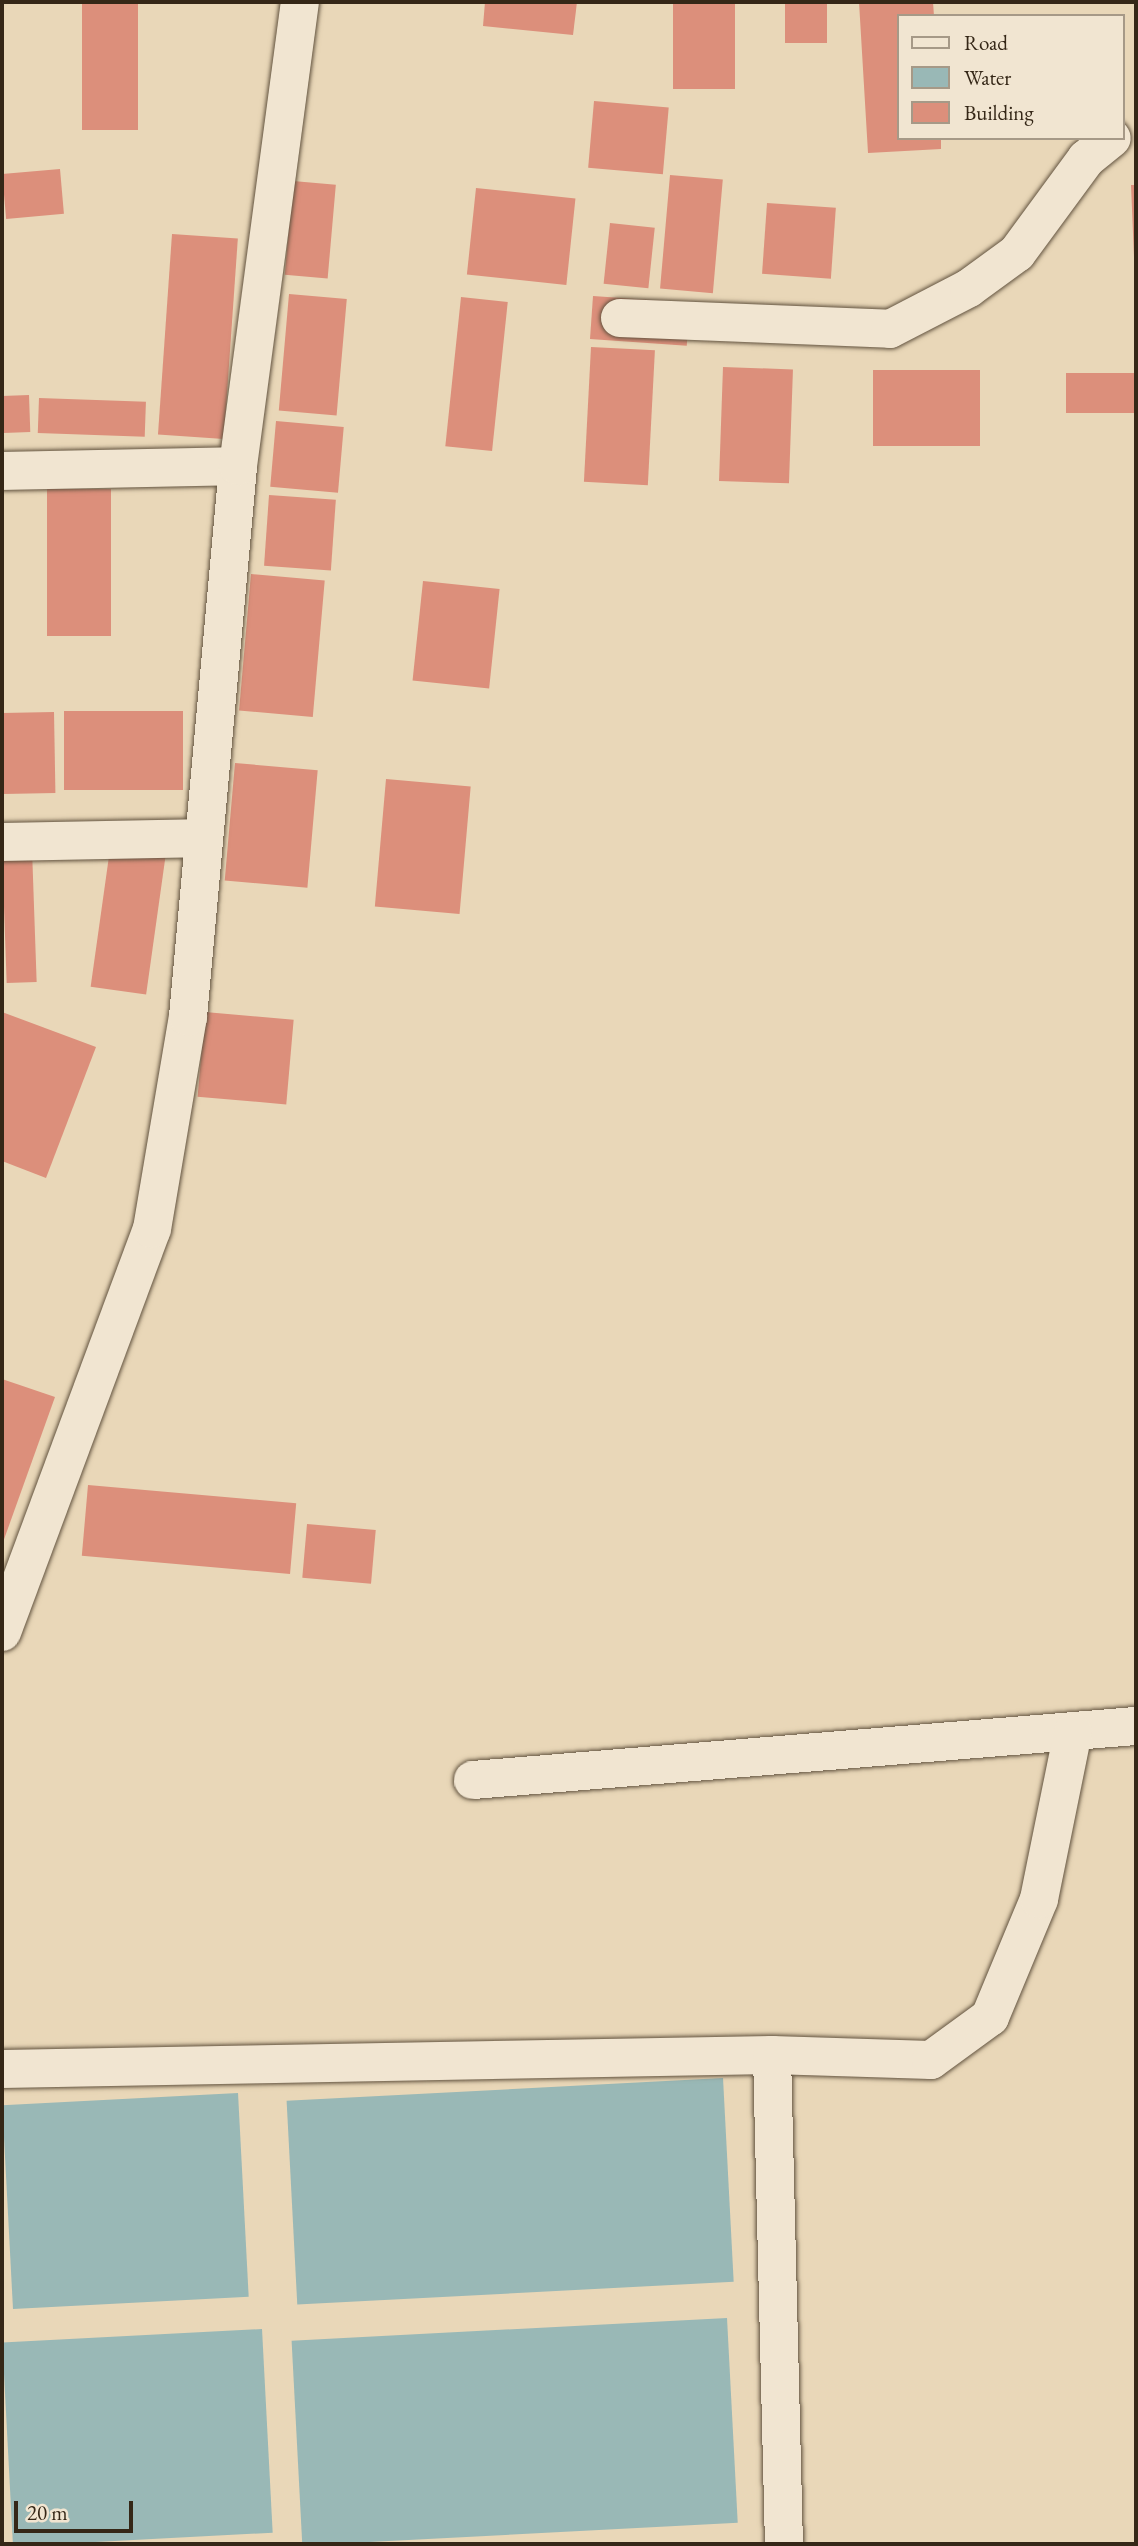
<!DOCTYPE html>
<html>
<head>
<meta charset="utf-8">
<style>
	body { margin:0 }
	#map { position:relative; width:1138px; height:2546px; overflow:hidden; background:#e9d7b8; font-family:"EB Garamond",serif }
	div>[style] { position:absolute }
	.water>* { inset:0; background:#99b8b6; transform-origin:0 0 }
	.building>* { inset:0; background:#dc8f7b; transform-origin:0 0 }
	.roads { filter:drop-shadow(0 0 2px #62533f) drop-shadow(0 0 2px #62533f) }
	.minor>* { height:38px; margin:-19px; padding:0 19px; transform-origin:19px; border-radius:19px; background:#f1e5d1 }
	span { translate:-50% -50%; white-space:nowrap; text-align:center; line-height:1.15; -webkit-text-stroke:5px #f1e5d1; paint-order:stroke }
	.frame { position:absolute; inset:0; border:4px solid #352717; pointer-events:none }
	.legend { position:absolute; left:897px; top:14px; width:228px; height:126px; box-sizing:border-box; background:#f1e5d1; border:2px solid #a69987; margin:0; padding:9px 12px; list-style:none; font-size:21px; color:#352717 }
	.legend li { display:flex; align-items:center; gap:14px; height:35px }
	.legend b { width:35px; border:2px solid #a69987 }
	.scale { position:absolute; left:14px; top:2501px; width:119px; height:32px; box-sizing:border-box; border:4px solid #352717; border-top:0; padding-left:9px; font-size:21px; line-height:24px; white-space:nowrap; color:#352717; -webkit-text-stroke:5px #f1e5d1; paint-order:stroke }
</style>
</head>
<body>
<div id="map">
	<div class="water">
		<i style="left:723px;top:2078px;width:204px;height:437px;rotate:87deg"></i>
		<i style="left:238px;top:2093px;width:204px;height:236px;rotate:87deg"></i>
		<i style="left:727px;top:2318px;width:205px;height:436px;rotate:87deg"></i>
		<i style="left:262px;top:2329px;width:204px;height:260px;rotate:87deg"></i>
	</div>
	<div class="building">
		<i style="left:82px;top:2px;width:56px;height:128px"></i>
		<i style="clip-path:polygon(485px 2px,577px 2px,573px 35px,483px 26px)"></i>
		<i style="left:673px;top:2px;width:62px;height:87px"></i>
		<i style="left:785px;top:2px;width:42px;height:41px"></i>
		<i style="clip-path:polygon(859px 2px,933px 2px,934px 16px,898px 16px,898px 138px,941px 138px,941px 149px,868px 153px)"></i>
		<i style="left:594px;top:101px;width:75px;height:67px;rotate:5deg"></i>
		<i style="left:60px;top:169px;width:45px;height:58px;rotate:85deg"></i>
		<i style="left:670px;top:175px;width:53px;height:114px;rotate:5deg"></i>
		<i style="left:293px;top:181px;width:43px;height:94px;rotate:5deg"></i>
		<i style="clip-path:polygon(1131px 185px,1136px 185px,1136px 257px,1134px 257px)"></i>
		<i style="left:476px;top:188px;width:100px;height:87px;rotate:6deg"></i>
		<i style="left:767px;top:203px;width:69px;height:71px;rotate:4deg"></i>
		<i style="left:610px;top:223px;width:45px;height:61px;rotate:6deg"></i>
		<i style="left:172px;top:234px;width:66px;height:201px;rotate:4deg"></i>
		<i style="left:289px;top:294px;width:58px;height:117px;rotate:5deg"></i>
		<i style="left:593px;top:296px;width:97px;height:43px;rotate:4deg"></i>
		<i style="left:461px;top:297px;width:47px;height:150px;rotate:6deg"></i>
		<i style="left:591px;top:347px;width:64px;height:135px;rotate:3deg"></i>
		<i style="left:723px;top:367px;width:70px;height:114px;rotate:2deg"></i>
		<i style="left:980px;top:370px;width:76px;height:107px;rotate:90deg"></i>
		<i style="left:1136px;top:373px;width:40px;height:70px;rotate:90deg"></i>
		<i style="left:29px;top:395px;width:37px;height:27px;rotate:88deg"></i>
		<i style="left:39px;top:398px;width:107px;height:35px;rotate:2deg"></i>
		<i style="left:276px;top:421px;width:68px;height:66px;rotate:5deg"></i>
		<i style="left:47px;top:489px;width:64px;height:147px"></i>
		<i style="left:269px;top:495px;width:67px;height:71px;rotate:4deg"></i>
		<i style="left:251px;top:574px;width:74px;height:137px;rotate:5deg"></i>
		<i style="left:423px;top:581px;width:77px;height:100px;rotate:6deg"></i>
		<i style="left:183px;top:711px;width:79px;height:119px;rotate:90deg"></i>
		<i style="left:54px;top:712px;width:81px;height:52px;rotate:89deg"></i>
		<i style="left:235px;top:763px;width:83px;height:118px;rotate:5deg"></i>
		<i style="left:386px;top:779px;width:85px;height:128px;rotate:5deg"></i>
		<i style="left:32px;top:849px;width:133px;height:30px;rotate:88deg"></i>
		<i style="left:110px;top:849px;width:56px;height:139px;rotate:8deg"></i>
		<i style="clip-path:polygon(2px 1012px,96px 1047px,46px 1178px,2px 1161px)"></i>
		<i style="left:205px;top:1012px;width:89px;height:85px;rotate:5deg"></i>
		<i style="clip-path:polygon(2px 1379px,55px 1397px,2px 1545px)"></i>
		<i style="left:88px;top:1485px;width:209px;height:71px;rotate:5deg"></i>
		<i style="left:307px;top:1524px;width:69px;height:54px;rotate:5deg"></i>
	</div>
	<div class="roads">
		<div class="minor">
			<i style="left:620px;top:318px;width:270px;rotate:2.3deg"></i>
			<i style="left:890px;top:329px;width:89px;rotate:-27.4deg"></i>
			<i style="left:969px;top:288px;width:59px;rotate:-36.1deg"></i>
			<i style="left:1017px;top:253px;width:117px;rotate:-53.7deg"></i>
			<i style="left:1086px;top:159px;width:33px;rotate:-39deg"></i>
			<i style="left:2px;top:471px;width:236px;rotate:-1.2deg"></i>
			<i style="left:2px;top:842px;width:202px;rotate:-1.1deg"></i>
			<i style="left:2px;top:1632px;width:430px;rotate:-69.6deg"></i>
			<i style="left:152px;top:1229px;width:215px;rotate:-80.4deg"></i>
			<i style="left:188px;top:1017px;width:553px;rotate:-84.81deg"></i>
			<i style="left:238px;top:466px;width:468px;rotate:-82.4deg"></i>
			<i style="left:473px;top:1780px;width:665px;rotate:-4.66deg"></i>
			<i style="left:772px;top:2055px;width:489px;rotate:88.6deg"></i>
			<i style="left:2px;top:2069px;width:770px;rotate:-1.04deg"></i>
			<i style="left:772px;top:2055px;width:159px;rotate:1.8deg"></i>
			<i style="left:931px;top:2060px;width:73px;rotate:-36.1deg"></i>
			<i style="left:990px;top:2017px;width:128px;rotate:-67.4deg"></i>
			<i style="left:1039px;top:1899px;width:170px;rotate:-78.5deg"></i>
		</div>
	</div>
	<div class="frame"></div>
	<ul class="legend">
	<li><b style="height:9px;background:#f1e5d1"></b>Road</li>
	<li><b style="height:19px;background:#99b8b6"></b>Water</li>
	<li><b style="height:19px;background:#dc8f7b"></b>Building</li>
	</ul>
	<div class="scale">20 m</div>
</div>
</body>
</html>
